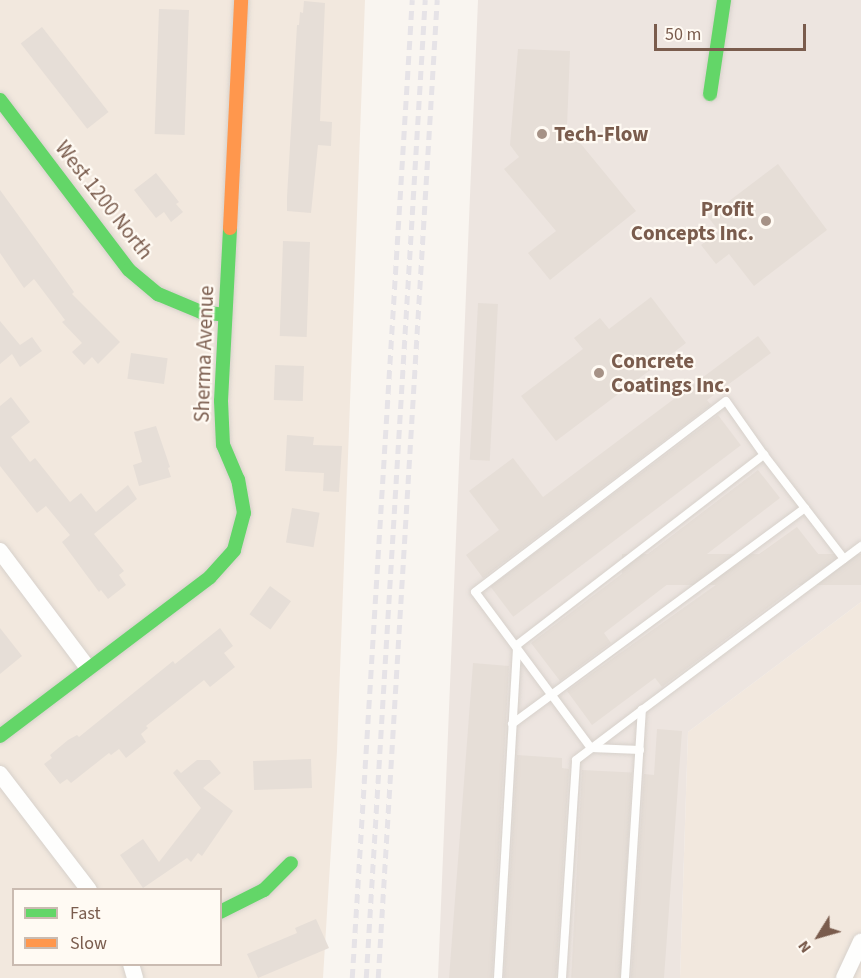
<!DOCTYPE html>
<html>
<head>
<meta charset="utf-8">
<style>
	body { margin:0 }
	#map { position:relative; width:861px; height:978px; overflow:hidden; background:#f9f5f0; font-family:"Source Sans 3",sans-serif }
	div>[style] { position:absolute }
	.residential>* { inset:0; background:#f2e8de }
	.industrial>* { inset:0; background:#ede5e0 }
	.building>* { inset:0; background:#e6ded7; transform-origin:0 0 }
	.roads { filter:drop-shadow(0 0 2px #d7d1cb) drop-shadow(0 0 2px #d7d1cb) }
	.lane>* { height:8px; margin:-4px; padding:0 4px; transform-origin:4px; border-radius:4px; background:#fefefd }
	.street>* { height:16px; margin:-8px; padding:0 8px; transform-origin:8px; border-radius:8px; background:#fefefd }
	.fast>* { height:14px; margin:-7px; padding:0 7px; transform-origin:7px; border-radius:7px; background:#63d668 }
	.slow>* { height:14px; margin:-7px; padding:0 7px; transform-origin:7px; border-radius:7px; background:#ff974d }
	.rail>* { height:4.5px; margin-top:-2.25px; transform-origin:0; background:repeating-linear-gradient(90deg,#e6e3e7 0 9px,transparent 0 15px) }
	.dots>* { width:16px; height:16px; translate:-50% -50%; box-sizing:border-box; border:3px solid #fffaf3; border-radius:50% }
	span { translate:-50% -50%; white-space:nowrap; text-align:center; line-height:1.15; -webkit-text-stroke:4.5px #fffaf3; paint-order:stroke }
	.poi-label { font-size:21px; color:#7a5c4d; font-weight:700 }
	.left { translate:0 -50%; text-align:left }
	.right { translate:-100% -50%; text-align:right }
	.street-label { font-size:21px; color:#7a5c4d }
	.legend { position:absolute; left:12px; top:888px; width:210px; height:78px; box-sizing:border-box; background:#fffaf3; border:2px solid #cabbb1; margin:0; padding:8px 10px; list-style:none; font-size:18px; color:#7a5c4d }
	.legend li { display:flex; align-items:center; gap:12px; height:30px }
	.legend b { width:30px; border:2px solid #cabbb1 }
	.north { position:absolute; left:789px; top:906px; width:60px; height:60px; -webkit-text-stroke:4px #fffaf3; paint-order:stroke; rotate:233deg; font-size:16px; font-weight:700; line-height:24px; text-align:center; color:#7a5c4d }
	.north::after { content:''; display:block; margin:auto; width:21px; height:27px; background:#7a5c4d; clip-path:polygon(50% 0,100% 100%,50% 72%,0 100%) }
	.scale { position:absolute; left:654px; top:24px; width:152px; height:27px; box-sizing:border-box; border:3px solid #7a5c4d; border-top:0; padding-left:8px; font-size:18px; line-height:21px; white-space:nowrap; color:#7a5c4d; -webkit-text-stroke:4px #fffaf3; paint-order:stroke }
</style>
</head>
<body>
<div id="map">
	<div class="residential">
		<i style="clip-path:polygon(evenodd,0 0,365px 0,337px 751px,323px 978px,0 978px,0 0,14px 890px,220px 890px,220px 964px,14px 964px,14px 890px)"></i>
		<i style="clip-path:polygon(861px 602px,861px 978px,680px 978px,688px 732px)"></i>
	</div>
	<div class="industrial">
		<i style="clip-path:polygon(478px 0,861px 0,861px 602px,688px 732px,680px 978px,438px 978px)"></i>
	</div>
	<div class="building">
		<i style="clip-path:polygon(304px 1px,325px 3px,320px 121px,332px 122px,331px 146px,318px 145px,311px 213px,287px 211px,287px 197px,297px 25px,299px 25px,300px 12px,303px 13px)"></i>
		<i style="left:159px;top:9px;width:30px;height:125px;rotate:2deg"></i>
		<i style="left:42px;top:27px;width:108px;height:27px;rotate:52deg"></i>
		<i style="clip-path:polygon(518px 49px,570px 51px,567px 127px,636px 211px,550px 280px,528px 253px,556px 231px,504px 169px,519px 157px,510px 145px)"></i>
		<i style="clip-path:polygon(778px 164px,827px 230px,754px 286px,729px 254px,716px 264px,701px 245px,719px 231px,708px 217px)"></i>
		<i style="clip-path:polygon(156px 173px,179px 202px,176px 204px,183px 212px,171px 222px,164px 212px,156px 218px,134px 190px)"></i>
		<i style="clip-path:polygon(0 190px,74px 292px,72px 294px,120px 342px,98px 364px,92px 357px,84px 365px,72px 352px,82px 343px,62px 322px,65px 320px,34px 279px,24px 288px,0 253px)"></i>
		<i style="left:283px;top:241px;width:27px;height:95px;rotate:2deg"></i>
		<i style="clip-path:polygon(651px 297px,686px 343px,556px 441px,521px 396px,583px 349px,574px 338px,600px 318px,609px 329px)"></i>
		<i style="left:478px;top:303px;width:20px;height:157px;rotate:3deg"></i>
		<i style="clip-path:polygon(0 321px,20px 345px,32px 337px,42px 351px,20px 367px,12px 354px,0 364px)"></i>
		<i style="clip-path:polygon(758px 336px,771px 353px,707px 400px,711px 405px,483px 578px,466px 555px,499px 530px,469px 491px,513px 458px,543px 497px)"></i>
		<i style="left:131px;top:353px;width:37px;height:26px;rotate:8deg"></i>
		<i style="left:275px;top:365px;width:29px;height:35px;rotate:2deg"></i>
		<i style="clip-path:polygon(11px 397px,30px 422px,11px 437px,30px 462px,35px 458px,70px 502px,81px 493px,96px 512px,128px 485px,137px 499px,94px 534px,124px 571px,119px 575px,126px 585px,108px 599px,101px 590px,99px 592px,62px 542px,70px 535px,46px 506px,37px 513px,0 466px,0 406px)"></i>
		<i style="left:718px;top:415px;width:38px;height:285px;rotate:53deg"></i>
		<i style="clip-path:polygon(156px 426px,170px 467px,168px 468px,171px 477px,139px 486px,133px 465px,142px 462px,134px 432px)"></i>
		<i style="clip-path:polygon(287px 435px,314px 437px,313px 445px,342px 446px,339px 492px,323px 491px,324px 473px,285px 471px)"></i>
		<i style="clip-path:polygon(758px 470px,780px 498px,604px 633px,611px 643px,560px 681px,531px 643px)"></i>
		<i style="left:292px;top:508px;width:28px;height:35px;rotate:10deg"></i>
		<i style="clip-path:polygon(797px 527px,826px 564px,662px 687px,655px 678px,592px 725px,567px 691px)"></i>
		<i style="left:861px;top:554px;width:31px;height:239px;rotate:90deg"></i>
		<i style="left:270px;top:586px;width:26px;height:35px;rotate:36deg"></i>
		<i style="clip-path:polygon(0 628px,22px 656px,0 674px)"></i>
		<i style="clip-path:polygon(220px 628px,233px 646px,224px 653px,235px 667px,210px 687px,204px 680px,146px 726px,148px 728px,141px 734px,146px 742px,126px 758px,119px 749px,111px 755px,109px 753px,71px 783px,67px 779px,60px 784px,44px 764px,52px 758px,50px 755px,68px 740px,77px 735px,79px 737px,173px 661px,175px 664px)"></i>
		<i style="clip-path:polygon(473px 663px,509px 666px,492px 978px,449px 978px)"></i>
		<i style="clip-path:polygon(657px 729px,682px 731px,664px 978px,631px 978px,644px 774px,654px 775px)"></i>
		<i style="clip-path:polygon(517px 755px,562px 758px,562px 768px,569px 769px,556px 978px,504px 978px)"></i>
		<i style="left:311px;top:759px;width:29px;height:58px;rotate:88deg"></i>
		<i style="clip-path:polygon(197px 760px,210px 760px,221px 773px,203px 788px,233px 811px,202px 856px,198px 853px,191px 862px,187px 858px,143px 888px,120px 855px,143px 839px,159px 862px,201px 808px,173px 773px,177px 769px,181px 773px)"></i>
		<i style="left:582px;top:770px;width:50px;height:208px;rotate:3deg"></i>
		<i style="clip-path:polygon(316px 919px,329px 948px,258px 978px,247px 954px,297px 933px,295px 928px)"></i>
	</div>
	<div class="roads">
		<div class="lane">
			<i style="left:512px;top:724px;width:364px;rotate:-36.4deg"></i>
			<i style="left:640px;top:750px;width:49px;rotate:-177.7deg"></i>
			<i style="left:591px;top:748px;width:194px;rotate:-126.6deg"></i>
			<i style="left:475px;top:592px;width:315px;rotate:-37.3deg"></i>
			<i style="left:726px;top:401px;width:66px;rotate:54.9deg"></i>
			<i style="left:764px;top:455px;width:131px;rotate:52.4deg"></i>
			<i style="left:498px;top:978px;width:334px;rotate:-86.7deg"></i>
			<i style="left:517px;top:645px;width:312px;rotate:-37.6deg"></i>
			<i style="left:562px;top:978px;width:218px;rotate:-86.3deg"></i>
			<i style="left:576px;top:760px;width:83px;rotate:-37.1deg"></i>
			<i style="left:625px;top:978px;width:269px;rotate:-86.4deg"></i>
			<i style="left:642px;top:710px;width:274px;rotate:-36.8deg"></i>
		</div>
		<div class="street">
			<i style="left:0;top:551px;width:146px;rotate:53.1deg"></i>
			<i style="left:0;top:774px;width:146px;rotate:52.5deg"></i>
			<i style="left:131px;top:964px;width:15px;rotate:74deg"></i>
			<i style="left:844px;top:978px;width:40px;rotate:-65deg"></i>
		</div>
		<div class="fast">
			<i style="left:710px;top:94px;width:95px;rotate:-81.5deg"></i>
			<i style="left:0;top:100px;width:213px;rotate:52.8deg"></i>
			<i style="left:129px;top:270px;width:38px;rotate:40deg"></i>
			<i style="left:158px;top:294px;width:47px;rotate:22.7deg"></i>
			<i style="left:201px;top:312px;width:24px;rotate:7deg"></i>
			<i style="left:0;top:736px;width:263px;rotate:-37.1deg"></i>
			<i style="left:210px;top:577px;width:36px;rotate:-48deg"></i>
			<i style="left:234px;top:550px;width:38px;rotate:-75deg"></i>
			<i style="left:244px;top:513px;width:34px;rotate:-100deg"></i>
			<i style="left:238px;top:480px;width:38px;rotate:-113deg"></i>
			<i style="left:223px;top:445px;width:44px;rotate:-92.6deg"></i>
			<i style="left:221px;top:401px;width:173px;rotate:-87deg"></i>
			<i style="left:220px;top:912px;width:49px;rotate:-26.6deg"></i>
			<i style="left:264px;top:890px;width:38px;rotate:-45deg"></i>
		</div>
		<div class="slow">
			<i style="left:230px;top:228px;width:228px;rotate:-87.2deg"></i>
		</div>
	</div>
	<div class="rail">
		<i style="left:352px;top:978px;width:980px;rotate:-86.49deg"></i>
		<i style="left:366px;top:978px;width:980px;rotate:-86.55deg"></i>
		<i style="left:378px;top:978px;width:980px;rotate:-86.55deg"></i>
	</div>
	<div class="dots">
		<i style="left:542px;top:134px;background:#a69286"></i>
		<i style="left:766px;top:221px;background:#a69286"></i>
		<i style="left:599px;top:373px;background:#a69286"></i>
	</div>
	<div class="poi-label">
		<span class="left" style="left:554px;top:134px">Tech-Flow</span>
		<span class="right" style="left:754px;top:221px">Profit<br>Concepts Inc.</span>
		<span class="left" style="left:611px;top:373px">Concrete<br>Coatings Inc.</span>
	</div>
	<div class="street-label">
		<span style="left:104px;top:200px;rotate:52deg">West 1200 North</span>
		<span style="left:204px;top:354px;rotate:-88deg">Sherma Avenue</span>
	</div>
	<ul class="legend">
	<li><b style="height:8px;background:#63d668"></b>Fast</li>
	<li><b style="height:8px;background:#ff974d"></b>Slow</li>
	</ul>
	<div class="north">N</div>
	<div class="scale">50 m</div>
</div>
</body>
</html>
